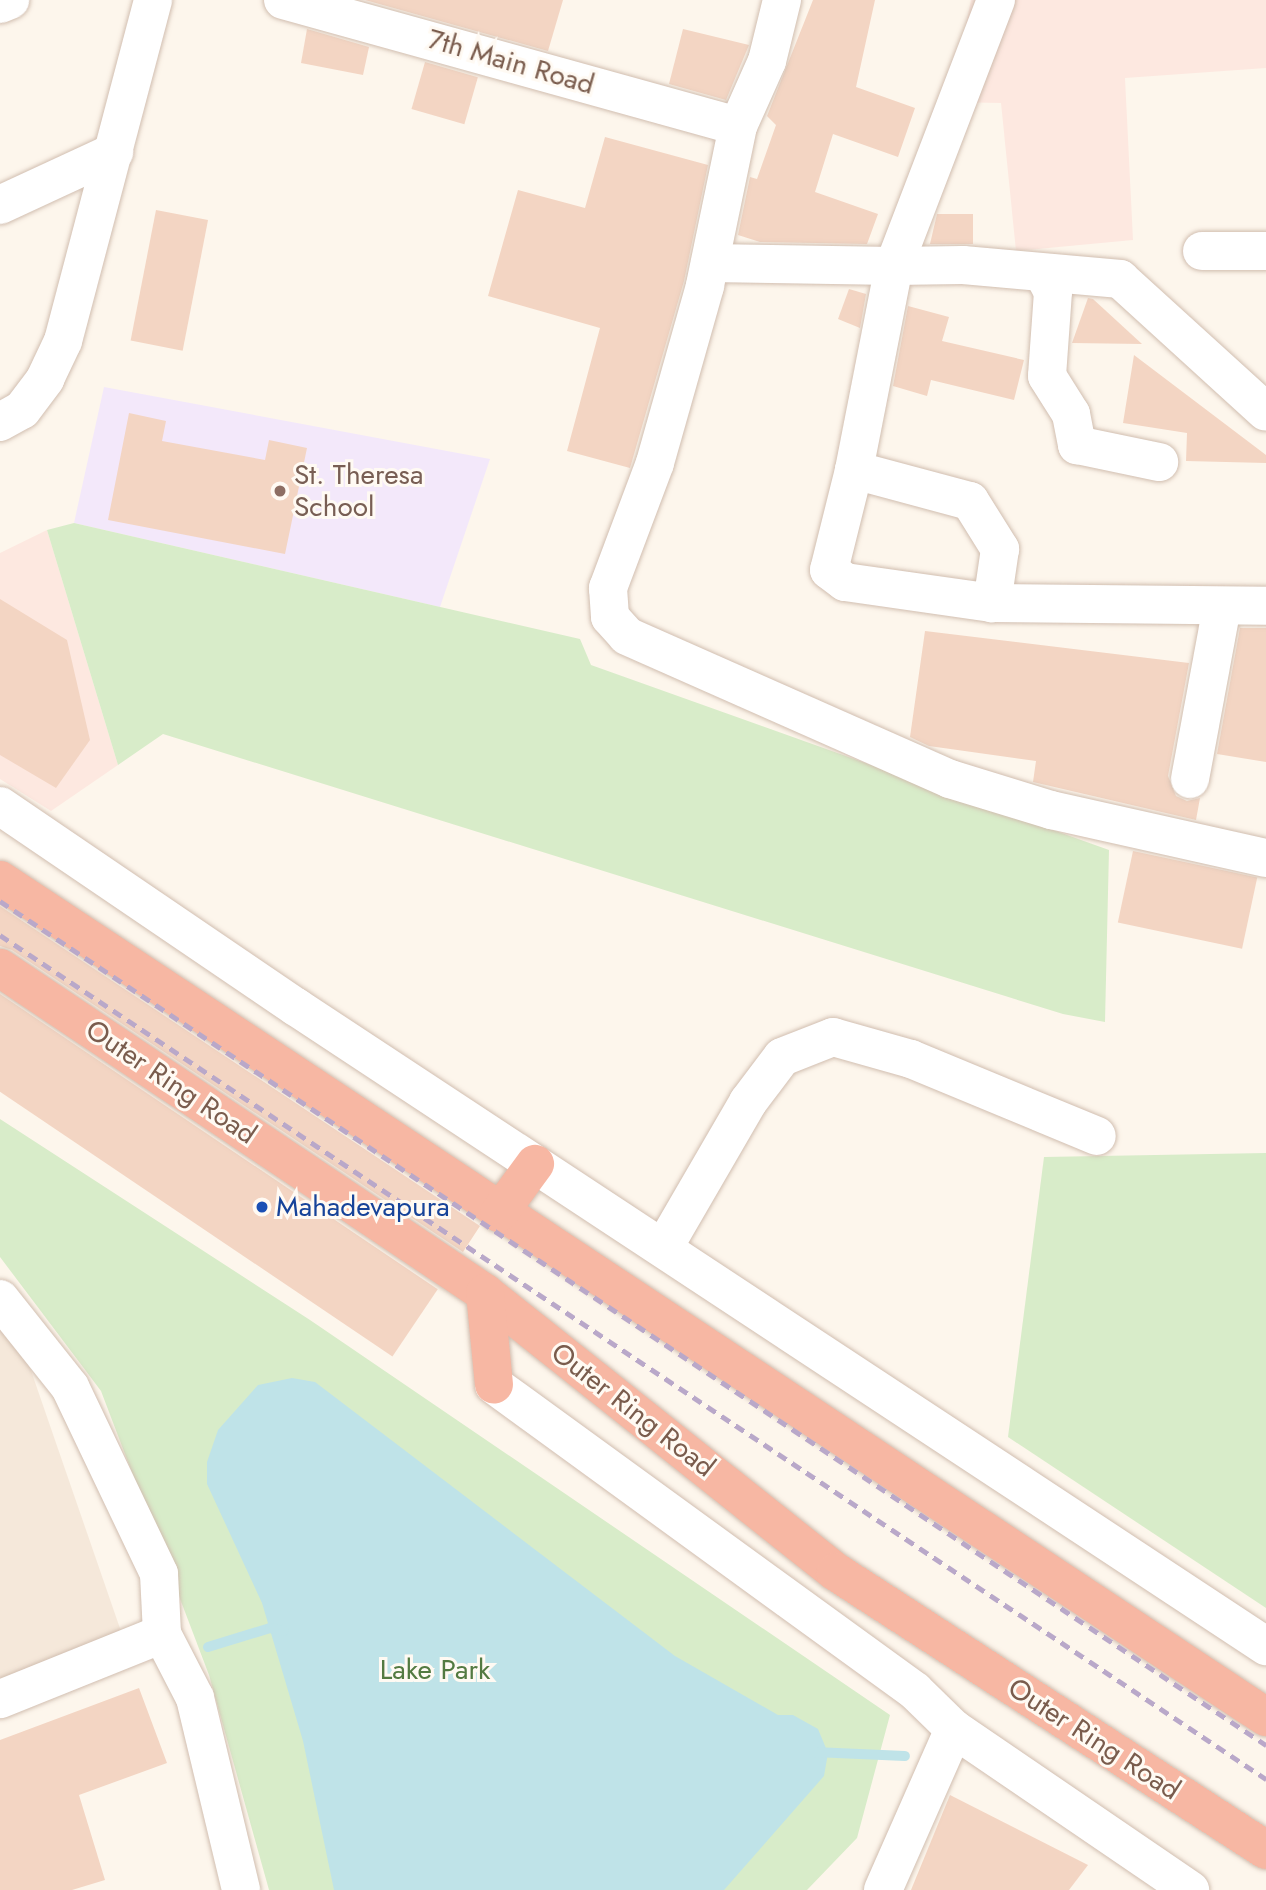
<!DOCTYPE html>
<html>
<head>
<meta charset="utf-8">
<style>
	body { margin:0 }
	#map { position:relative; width:1266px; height:1890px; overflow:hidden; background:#fdf6ec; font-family:Jost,sans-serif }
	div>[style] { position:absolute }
	.residential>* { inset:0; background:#f5e8da }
	.commercial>* { inset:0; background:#fde8e0 }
	.education>* { inset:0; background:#f3e8fa }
	.green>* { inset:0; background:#d8ecc9 }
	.water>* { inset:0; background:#bfe3e8 }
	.stream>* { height:10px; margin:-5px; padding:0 5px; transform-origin:5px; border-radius:5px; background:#bfe3e8 }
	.building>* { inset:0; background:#f3d5c3; transform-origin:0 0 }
	.roads { filter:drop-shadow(0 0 2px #d1beb0) drop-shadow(0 0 2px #d1beb0) }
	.minor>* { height:38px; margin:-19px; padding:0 19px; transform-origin:19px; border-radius:19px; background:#fff }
	.highway>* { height:38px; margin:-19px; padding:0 19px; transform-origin:19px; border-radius:19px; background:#f7b7a3 }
	.rail>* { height:5px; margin-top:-2.5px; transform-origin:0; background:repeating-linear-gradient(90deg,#b9a8c9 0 10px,transparent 0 17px) }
	.dots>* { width:19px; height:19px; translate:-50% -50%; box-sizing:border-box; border:4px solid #fffaf3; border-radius:50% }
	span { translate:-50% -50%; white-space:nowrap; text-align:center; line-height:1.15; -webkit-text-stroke:6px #fffaf3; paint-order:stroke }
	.street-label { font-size:28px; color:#7a5c4d }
	.education-label { font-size:28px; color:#785e54 }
	.left { translate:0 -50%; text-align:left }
	.transit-label { font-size:28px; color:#164399 }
	.park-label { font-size:28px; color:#537a41 }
</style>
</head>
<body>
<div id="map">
	<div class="residential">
		<i style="clip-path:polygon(0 1327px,27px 1359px,124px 1640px,0 1688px)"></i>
	</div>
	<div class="commercial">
		<i style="clip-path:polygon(971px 0,1266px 0,1266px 68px,1125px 78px,1133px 240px,1016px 251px,1001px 103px,950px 102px)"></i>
		<i style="clip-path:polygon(47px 530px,118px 765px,51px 811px,0 779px,0 553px)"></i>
	</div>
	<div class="education">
		<i style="clip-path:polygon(104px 387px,490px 459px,440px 607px,74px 523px)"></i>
	</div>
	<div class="green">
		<i style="clip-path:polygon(74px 523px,580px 639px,591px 665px,1109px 850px,1105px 1022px,1063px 1014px,163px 734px,118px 765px,47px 530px)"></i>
		<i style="clip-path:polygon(0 1119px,310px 1320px,890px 1715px,857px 1838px,807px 1890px,269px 1890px,209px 1675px,101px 1391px,0 1257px)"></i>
		<i style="clip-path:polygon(1266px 1153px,1266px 1608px,1008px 1437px,1044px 1157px)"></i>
	</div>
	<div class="water">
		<i style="clip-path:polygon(292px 1378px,315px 1382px,675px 1656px,778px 1715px,793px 1715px,818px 1729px,828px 1753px,824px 1776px,724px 1890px,334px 1890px,303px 1741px,262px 1603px,207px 1484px,207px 1462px,218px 1430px,258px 1385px)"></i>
	</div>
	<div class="stream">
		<i style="left:208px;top:1647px;width:65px;rotate:-17deg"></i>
		<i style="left:270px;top:1628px;width:14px;rotate:12deg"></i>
		<i style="left:814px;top:1752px;width:91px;rotate:2.5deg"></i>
	</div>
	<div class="building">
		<i style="clip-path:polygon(365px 0,563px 0,548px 51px)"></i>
		<i style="clip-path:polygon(813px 0,875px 0,856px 87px,915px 108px,898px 157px,833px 134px,815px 192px,878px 214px,867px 244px,760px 242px,738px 235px,750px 177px,757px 179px,776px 125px,767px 116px)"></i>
		<i style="clip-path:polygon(307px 29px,369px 47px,363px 75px,301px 63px)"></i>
		<i style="clip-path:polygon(683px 29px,749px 45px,726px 100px,669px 84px)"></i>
		<i style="left:425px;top:62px;width:55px;height:49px;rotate:16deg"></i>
		<i style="clip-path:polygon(605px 137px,708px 165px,684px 281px,630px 468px,567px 451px,600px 328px,488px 296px,518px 190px,585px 208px)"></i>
		<i style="left:156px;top:210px;width:53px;height:133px;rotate:11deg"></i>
		<i style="clip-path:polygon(937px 214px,973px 214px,973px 244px,930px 244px)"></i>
		<i style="clip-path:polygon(849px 289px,866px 294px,860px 328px,838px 319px)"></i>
		<i style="clip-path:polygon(1088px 298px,1093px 299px,1142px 344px,1072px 343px)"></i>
		<i style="clip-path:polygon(908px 306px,949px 317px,942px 341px,1024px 360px,1014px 400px,931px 380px,927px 396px,893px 386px)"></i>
		<i style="clip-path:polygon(1134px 355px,1266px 455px,1266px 463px,1186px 461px,1187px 433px,1123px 423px)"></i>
		<i style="clip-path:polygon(129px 413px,166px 421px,162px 441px,265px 460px,269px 440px,307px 448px,285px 554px,108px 520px)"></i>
		<i style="clip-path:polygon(0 599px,67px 640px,90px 740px,56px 788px,0 755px)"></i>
		<i style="clip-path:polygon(1240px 628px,1266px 628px,1266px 762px,1217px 754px)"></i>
		<i style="clip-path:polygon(925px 631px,1189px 663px,1168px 776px,1176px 796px,1187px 801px,1200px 798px,1196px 820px,1033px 782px,1036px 761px,929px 746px,910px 737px)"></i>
		<i style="left:1133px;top:851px;width:127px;height:73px;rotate:12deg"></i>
		<i style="clip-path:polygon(0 906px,480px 1226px,463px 1252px,12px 950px,0 946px)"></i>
		<i style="left:0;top:994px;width:528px;height:81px;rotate:34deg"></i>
		<i style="clip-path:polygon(139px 1688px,167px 1763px,79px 1795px,105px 1880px,72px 1890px,0 1890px,0 1740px)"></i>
		<i style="clip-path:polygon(950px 1795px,1088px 1865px,1069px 1890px,911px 1890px)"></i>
	</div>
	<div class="roads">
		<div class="minor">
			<i style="left:283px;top:0;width:472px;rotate:15.5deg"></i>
			<i style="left:782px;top:0;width:63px;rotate:103.8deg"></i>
			<i style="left:767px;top:61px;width:71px;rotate:114deg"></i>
			<i style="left:738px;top:126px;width:163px;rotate:101.7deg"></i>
			<i style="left:705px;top:286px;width:184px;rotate:105.8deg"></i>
			<i style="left:655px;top:463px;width:134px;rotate:110.6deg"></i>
			<i style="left:608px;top:588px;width:29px;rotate:86deg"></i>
			<i style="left:610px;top:617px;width:25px;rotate:48deg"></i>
			<i style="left:627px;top:636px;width:353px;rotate:23.9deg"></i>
			<i style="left:950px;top:779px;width:106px;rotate:17.1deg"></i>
			<i style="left:1051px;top:810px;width:220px;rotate:12.6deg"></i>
			<i style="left:996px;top:0;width:285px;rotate:111deg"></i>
			<i style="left:894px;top:266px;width:69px;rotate:-0.8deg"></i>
			<i style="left:963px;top:265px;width:158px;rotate:5.1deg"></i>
			<i style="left:1120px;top:279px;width:197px;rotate:42.3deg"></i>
			<i style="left:0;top:4px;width:11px;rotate:-22deg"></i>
			<i style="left:0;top:205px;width:126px;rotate:-24.9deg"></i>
			<i style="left:1202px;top:251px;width:64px"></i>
			<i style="left:710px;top:263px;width:184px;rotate:0.9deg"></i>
			<i style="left:894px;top:266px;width:208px;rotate:101.1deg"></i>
			<i style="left:854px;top:470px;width:120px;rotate:15deg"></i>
			<i style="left:970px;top:501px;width:57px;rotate:58deg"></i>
			<i style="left:1000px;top:549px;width:55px;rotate:98.4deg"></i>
			<i style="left:992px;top:603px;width:274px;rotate:0.6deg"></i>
			<i style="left:1044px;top:275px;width:19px;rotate:62deg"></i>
			<i style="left:1053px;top:292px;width:84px;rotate:94.1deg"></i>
			<i style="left:1047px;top:376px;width:45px;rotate:57.7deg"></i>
			<i style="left:1071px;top:414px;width:32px;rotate:79deg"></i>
			<i style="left:1077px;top:445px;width:84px;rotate:11.7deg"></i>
			<i style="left:0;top:422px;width:25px;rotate:-29deg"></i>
			<i style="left:22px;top:410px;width:39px;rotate:-53deg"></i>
			<i style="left:45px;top:379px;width:42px;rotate:-64.7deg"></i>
			<i style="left:63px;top:341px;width:353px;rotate:-75.2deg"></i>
			<i style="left:854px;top:470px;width:103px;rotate:104deg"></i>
			<i style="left:829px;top:570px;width:20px;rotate:37deg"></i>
			<i style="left:845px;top:582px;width:148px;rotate:8.1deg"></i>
			<i style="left:1190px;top:779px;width:175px;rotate:-79.5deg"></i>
			<i style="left:0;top:806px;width:358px;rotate:34.2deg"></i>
			<i style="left:296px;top:1007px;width:1162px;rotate:33.38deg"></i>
			<i style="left:664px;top:1247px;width:168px;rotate:-59.9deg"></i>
			<i style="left:748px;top:1102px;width:56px;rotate:-52.9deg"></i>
			<i style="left:782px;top:1057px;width:55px;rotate:-21.4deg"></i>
			<i style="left:833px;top:1037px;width:81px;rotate:15.8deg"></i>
			<i style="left:911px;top:1059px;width:201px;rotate:22.5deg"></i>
			<i style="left:0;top:1299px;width:112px;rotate:51.5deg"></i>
			<i style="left:70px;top:1387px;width:207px;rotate:64.5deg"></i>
			<i style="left:159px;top:1574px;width:60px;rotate:87.1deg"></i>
			<i style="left:162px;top:1634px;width:175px;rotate:158.1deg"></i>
			<i style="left:494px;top:1385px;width:520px;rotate:36.01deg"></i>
			<i style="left:915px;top:1691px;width:54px;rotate:44.3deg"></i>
			<i style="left:954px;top:1729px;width:286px;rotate:34.3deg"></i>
			<i style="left:162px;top:1634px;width:72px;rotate:62.7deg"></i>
			<i style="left:195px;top:1698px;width:197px;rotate:76.5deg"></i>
			<i style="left:883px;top:1890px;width:176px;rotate:-66.2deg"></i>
		</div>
		<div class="highway">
			<i style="left:0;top:880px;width:1518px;rotate:33.47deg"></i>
			<i style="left:0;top:968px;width:584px;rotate:33.83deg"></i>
			<i style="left:485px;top:1293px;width:448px;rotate:38.5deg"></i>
			<i style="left:836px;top:1572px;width:512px;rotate:32.88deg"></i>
			<i style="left:499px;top:1213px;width:61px;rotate:-53.7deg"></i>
			<i style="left:485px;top:1293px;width:92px;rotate:84.4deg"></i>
		</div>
	</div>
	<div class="rail">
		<i style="left:0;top:901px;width:1522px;rotate:33.69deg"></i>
		<i style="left:0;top:935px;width:1522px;rotate:33.69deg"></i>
	</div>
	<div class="dots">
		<i style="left:280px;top:491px;background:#8d6e63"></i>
		<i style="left:262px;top:1207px;background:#1a4fb4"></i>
	</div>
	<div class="street-label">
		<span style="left:511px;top:62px;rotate:16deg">7th Main Road</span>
		<span style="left:171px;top:1082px;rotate:34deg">Outer Ring Road</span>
		<span style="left:633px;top:1410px;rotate:38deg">Outer Ring Road</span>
		<span style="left:1094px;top:1739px;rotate:33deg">Outer Ring Road</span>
	</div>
	<div class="education-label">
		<span class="left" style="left:294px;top:491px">St. Theresa<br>School</span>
	</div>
	<div class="transit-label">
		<span class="left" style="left:276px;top:1207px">Mahadevapura</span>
	</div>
	<div class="park-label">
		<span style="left:435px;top:1670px">Lake Park</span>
	</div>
</div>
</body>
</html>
